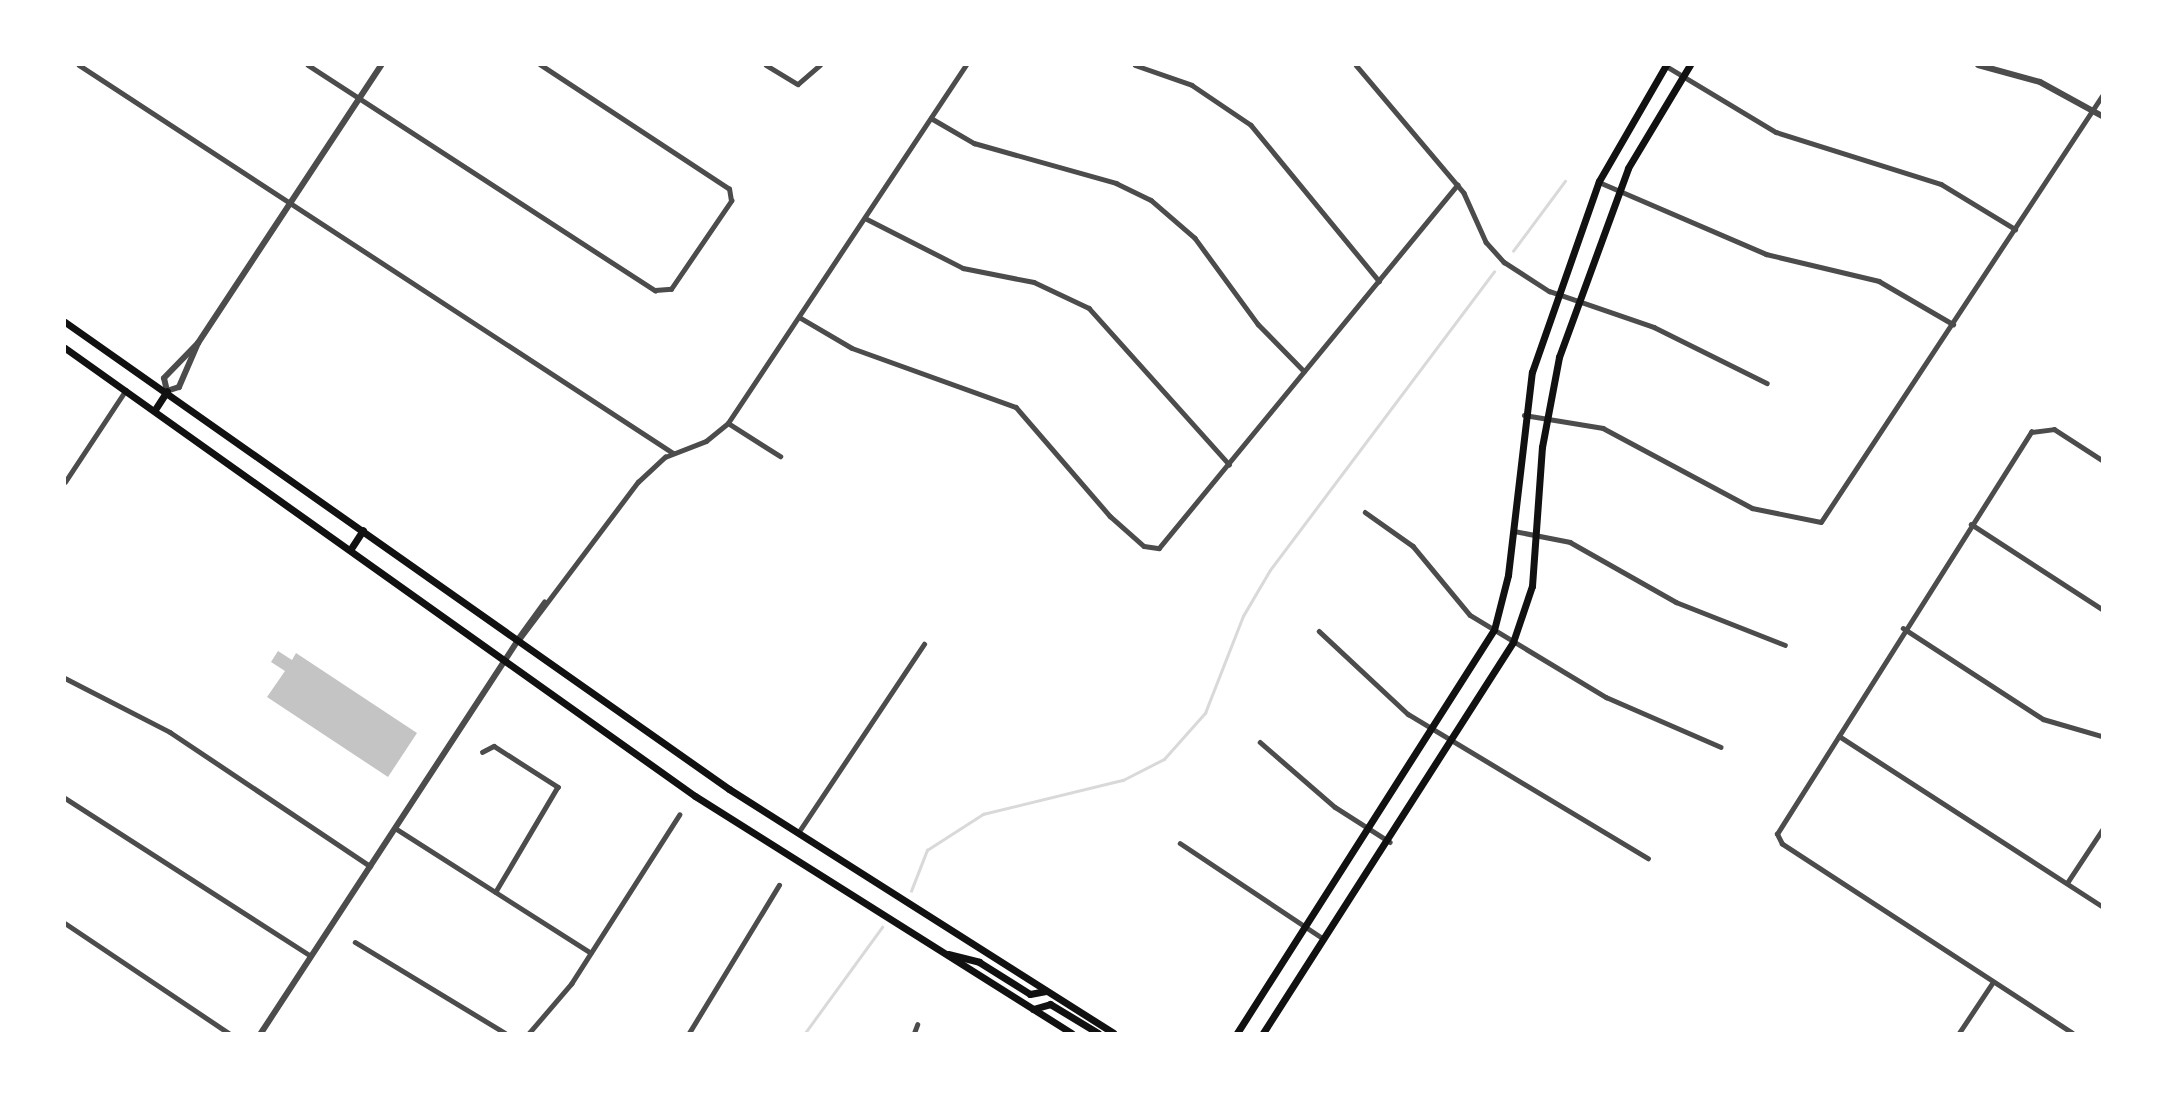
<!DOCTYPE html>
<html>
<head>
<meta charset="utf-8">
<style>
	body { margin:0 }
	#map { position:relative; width:2167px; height:1098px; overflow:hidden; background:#fff; font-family:Raleway,sans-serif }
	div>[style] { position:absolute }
	.stream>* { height:2.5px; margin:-1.25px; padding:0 1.25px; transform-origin:1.25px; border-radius:1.25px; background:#d9d9d9 }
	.building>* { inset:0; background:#c4c4c4 }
	.minor>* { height:4.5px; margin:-2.25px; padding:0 2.25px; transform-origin:2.25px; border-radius:2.25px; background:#4c4c4c }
	.tertiary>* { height:6px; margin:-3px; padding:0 3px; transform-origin:3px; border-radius:3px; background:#4c4c4c }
	.secondary>* { height:7px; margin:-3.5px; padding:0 3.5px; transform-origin:3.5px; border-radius:3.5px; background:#111 }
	span { translate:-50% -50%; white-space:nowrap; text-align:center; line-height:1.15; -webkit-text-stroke:5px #fff; paint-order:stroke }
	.frame { position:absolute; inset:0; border:66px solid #fff; pointer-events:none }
</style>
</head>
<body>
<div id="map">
	<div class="stream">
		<i style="left:1513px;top:251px;width:87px;rotate:-53.4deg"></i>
		<i style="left:911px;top:891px;width:44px;rotate:-68.7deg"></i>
		<i style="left:927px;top:850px;width:67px;rotate:-32.7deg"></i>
		<i style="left:983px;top:814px;width:144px;rotate:-13.7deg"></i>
		<i style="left:1123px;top:780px;width:46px;rotate:-27.1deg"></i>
		<i style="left:1164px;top:759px;width:62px;rotate:-48.3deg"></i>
		<i style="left:1205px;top:713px;width:104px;rotate:-68.6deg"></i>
		<i style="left:1243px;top:616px;width:53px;rotate:-59.6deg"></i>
		<i style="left:1270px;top:570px;width:373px;rotate:-53.1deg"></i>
		<i style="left:805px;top:1033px;width:131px;rotate:-54deg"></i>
	</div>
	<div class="building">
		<i style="clip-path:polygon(278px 651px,292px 660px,296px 653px,417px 733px,388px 777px,267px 697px,285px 671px,271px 662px)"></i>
	</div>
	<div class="minor">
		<i style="left:79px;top:65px;width:709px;rotate:33.15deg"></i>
		<i style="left:308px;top:65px;width:414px;rotate:33deg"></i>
		<i style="left:655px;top:290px;width:16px;rotate:-4deg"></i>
		<i style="left:671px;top:289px;width:107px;rotate:-55.7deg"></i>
		<i style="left:731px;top:201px;width:12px;rotate:-99deg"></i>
		<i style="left:729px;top:189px;width:226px;rotate:-146.7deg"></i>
		<i style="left:766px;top:65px;width:37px;rotate:31deg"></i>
		<i style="left:798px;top:84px;width:29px;rotate:-41deg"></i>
		<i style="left:1135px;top:65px;width:60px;rotate:19.3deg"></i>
		<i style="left:1192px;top:85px;width:71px;rotate:34.1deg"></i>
		<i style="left:1251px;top:125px;width:202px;rotate:50.6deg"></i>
		<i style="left:1356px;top:65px;width:167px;rotate:49.8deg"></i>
		<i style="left:1464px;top:193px;width:54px;rotate:65.8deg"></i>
		<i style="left:1486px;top:242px;width:27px;rotate:48deg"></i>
		<i style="left:1504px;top:262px;width:54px;rotate:32.8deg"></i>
		<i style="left:1549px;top:291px;width:111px;rotate:18.9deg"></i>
		<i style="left:1654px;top:327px;width:126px;rotate:26.4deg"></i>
		<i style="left:1666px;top:66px;width:128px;rotate:31deg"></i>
		<i style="left:1776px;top:132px;width:173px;rotate:17.5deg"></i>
		<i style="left:1941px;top:184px;width:87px;rotate:31.3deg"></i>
		<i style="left:931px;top:118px;width:50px;rotate:30.2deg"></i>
		<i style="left:974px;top:143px;width:148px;rotate:15.7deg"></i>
		<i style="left:1116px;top:183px;width:39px;rotate:26deg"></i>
		<i style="left:1151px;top:200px;width:58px;rotate:40.8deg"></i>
		<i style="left:1195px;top:238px;width:107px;rotate:53.8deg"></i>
		<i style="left:1258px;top:324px;width:66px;rotate:45.6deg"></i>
		<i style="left:1599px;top:182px;width:182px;rotate:23.3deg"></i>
		<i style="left:1766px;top:254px;width:116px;rotate:13.4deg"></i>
		<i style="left:1879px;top:281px;width:86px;rotate:30.2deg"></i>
		<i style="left:865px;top:218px;width:110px;rotate:27deg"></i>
		<i style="left:963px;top:268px;width:72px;rotate:11.2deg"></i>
		<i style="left:1034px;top:282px;width:61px;rotate:25.3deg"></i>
		<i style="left:1089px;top:308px;width:210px;rotate:48.1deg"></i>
		<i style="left:799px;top:317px;width:61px;rotate:30.3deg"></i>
		<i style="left:852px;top:348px;width:174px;rotate:19.8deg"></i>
		<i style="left:1016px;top:407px;width:144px;rotate:49.2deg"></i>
		<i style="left:1110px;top:516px;width:45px;rotate:41.4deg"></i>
		<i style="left:1144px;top:546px;width:15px;rotate:8deg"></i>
		<i style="left:1159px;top:548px;width:470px;rotate:-50.6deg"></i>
		<i style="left:1524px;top:415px;width:80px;rotate:9.3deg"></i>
		<i style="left:1603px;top:428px;width:169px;rotate:28.2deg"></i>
		<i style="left:1752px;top:508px;width:70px;rotate:11.5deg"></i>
		<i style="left:1821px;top:522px;width:510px;rotate:-56.59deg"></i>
		<i style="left:728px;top:423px;width:62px;rotate:32.4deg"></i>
		<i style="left:65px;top:482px;width:110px;rotate:-56.5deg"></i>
		<i style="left:1365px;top:512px;width:59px;rotate:35.3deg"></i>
		<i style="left:1413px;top:546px;width:89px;rotate:50.4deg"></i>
		<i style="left:1470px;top:615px;width:159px;rotate:31.1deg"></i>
		<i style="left:1606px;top:697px;width:125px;rotate:23.5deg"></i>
		<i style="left:1971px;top:524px;width:156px;rotate:33deg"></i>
		<i style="left:1514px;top:531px;width:57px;rotate:11.1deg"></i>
		<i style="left:1570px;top:542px;width:122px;rotate:29.5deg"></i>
		<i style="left:1676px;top:602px;width:117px;rotate:21.5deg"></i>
		<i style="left:1903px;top:628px;width:167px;rotate:33deg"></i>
		<i style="left:2043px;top:719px;width:61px;rotate:16.1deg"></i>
		<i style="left:1319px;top:631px;width:122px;rotate:43deg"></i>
		<i style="left:1408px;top:714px;width:280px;rotate:31deg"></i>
		<i style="left:517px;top:639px;width:46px;rotate:-53.9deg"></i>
		<i style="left:518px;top:641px;width:199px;rotate:-53deg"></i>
		<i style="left:638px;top:482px;width:37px;rotate:-43deg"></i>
		<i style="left:665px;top:457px;width:44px;rotate:-21.3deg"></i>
		<i style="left:706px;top:441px;width:28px;rotate:-39deg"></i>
		<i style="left:728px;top:423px;width:430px;rotate:-56.4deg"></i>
		<i style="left:65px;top:678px;width:118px;rotate:27.2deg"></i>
		<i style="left:170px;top:732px;width:241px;rotate:33.8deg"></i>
		<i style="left:1839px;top:736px;width:313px;rotate:32.9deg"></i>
		<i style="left:1260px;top:742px;width:99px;rotate:40.9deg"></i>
		<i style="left:1335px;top:807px;width:65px;rotate:32.5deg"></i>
		<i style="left:482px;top:752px;width:13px;rotate:-27deg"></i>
		<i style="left:494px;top:746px;width:76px;rotate:32.6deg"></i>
		<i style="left:558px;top:787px;width:122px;rotate:120.6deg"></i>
		<i style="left:65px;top:798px;width:292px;rotate:32.7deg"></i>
		<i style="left:395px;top:828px;width:232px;rotate:32.5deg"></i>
		<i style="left:798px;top:833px;width:227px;rotate:-56.3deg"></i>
		<i style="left:1180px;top:843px;width:173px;rotate:33.7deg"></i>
		<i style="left:2067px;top:883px;width:64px;rotate:-56.6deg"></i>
		<i style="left:65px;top:923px;width:197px;rotate:33.9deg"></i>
		<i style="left:355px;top:942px;width:175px;rotate:31.2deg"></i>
		<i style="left:529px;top:1033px;width:65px;rotate:-49.4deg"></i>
		<i style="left:571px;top:984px;width:201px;rotate:-57.4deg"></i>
		<i style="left:689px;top:1033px;width:173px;rotate:-58.7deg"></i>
		<i style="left:914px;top:1033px;width:9px;rotate:-69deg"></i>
		<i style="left:1959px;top:1033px;width:61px;rotate:-56.3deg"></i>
		<i style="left:2072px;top:1033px;width:346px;rotate:-146.9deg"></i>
		<i style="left:1782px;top:844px;width:11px;rotate:-117deg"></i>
		<i style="left:1777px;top:834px;width:476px;rotate:-57.7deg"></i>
		<i style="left:2031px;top:432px;width:23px;rotate:-7deg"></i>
		<i style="left:2054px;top:429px;width:57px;rotate:32.9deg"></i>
	</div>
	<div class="tertiary">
		<i style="left:1978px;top:65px;width:64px;rotate:15.3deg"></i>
		<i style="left:2040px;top:82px;width:71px;rotate:28.7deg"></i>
		<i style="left:198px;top:343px;width:48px;rotate:113.4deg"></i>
		<i style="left:179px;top:387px;width:13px;rotate:162deg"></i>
		<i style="left:167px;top:391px;width:13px;rotate:-103deg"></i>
		<i style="left:164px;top:378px;width:49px;rotate:-45.8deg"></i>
		<i style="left:198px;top:343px;width:333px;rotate:-56.6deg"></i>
		<i style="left:261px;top:1033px;width:467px;rotate:-56.8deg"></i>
	</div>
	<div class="secondary">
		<i style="left:65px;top:322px;width:812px;rotate:35.12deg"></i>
		<i style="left:729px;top:789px;width:455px;rotate:32.4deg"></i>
		<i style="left:65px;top:348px;width:773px;rotate:35.42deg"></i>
		<i style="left:695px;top:796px;width:445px;rotate:32.2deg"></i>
		<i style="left:156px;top:408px;width:20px;rotate:-57deg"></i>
		<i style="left:352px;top:547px;width:20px;rotate:-57deg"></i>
		<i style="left:948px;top:954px;width:32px;rotate:14deg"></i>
		<i style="left:979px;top:962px;width:60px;rotate:32.1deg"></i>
		<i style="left:1030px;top:994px;width:16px;rotate:-11deg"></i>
		<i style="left:1033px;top:1009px;width:18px;rotate:-16deg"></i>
		<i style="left:1050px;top:1004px;width:56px;rotate:31.1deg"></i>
		<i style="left:1237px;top:1033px;width:478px;rotate:-57.5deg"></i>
		<i style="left:1494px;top:630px;width:57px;rotate:-75.7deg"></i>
		<i style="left:1508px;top:575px;width:204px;rotate:-83.3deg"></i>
		<i style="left:1532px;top:372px;width:202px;rotate:-70.7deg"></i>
		<i style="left:1599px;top:181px;width:134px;rotate:-60deg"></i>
		<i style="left:1263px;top:1033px;width:464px;rotate:-57.4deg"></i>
		<i style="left:1513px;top:642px;width:59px;rotate:-71.3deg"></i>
		<i style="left:1532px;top:586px;width:139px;rotate:-85.9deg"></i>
		<i style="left:1542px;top:447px;width:92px;rotate:-79.3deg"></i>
		<i style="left:1559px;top:357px;width:201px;rotate:-69.9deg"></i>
		<i style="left:1628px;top:168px;width:120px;rotate:-59deg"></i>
	</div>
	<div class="frame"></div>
</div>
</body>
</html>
